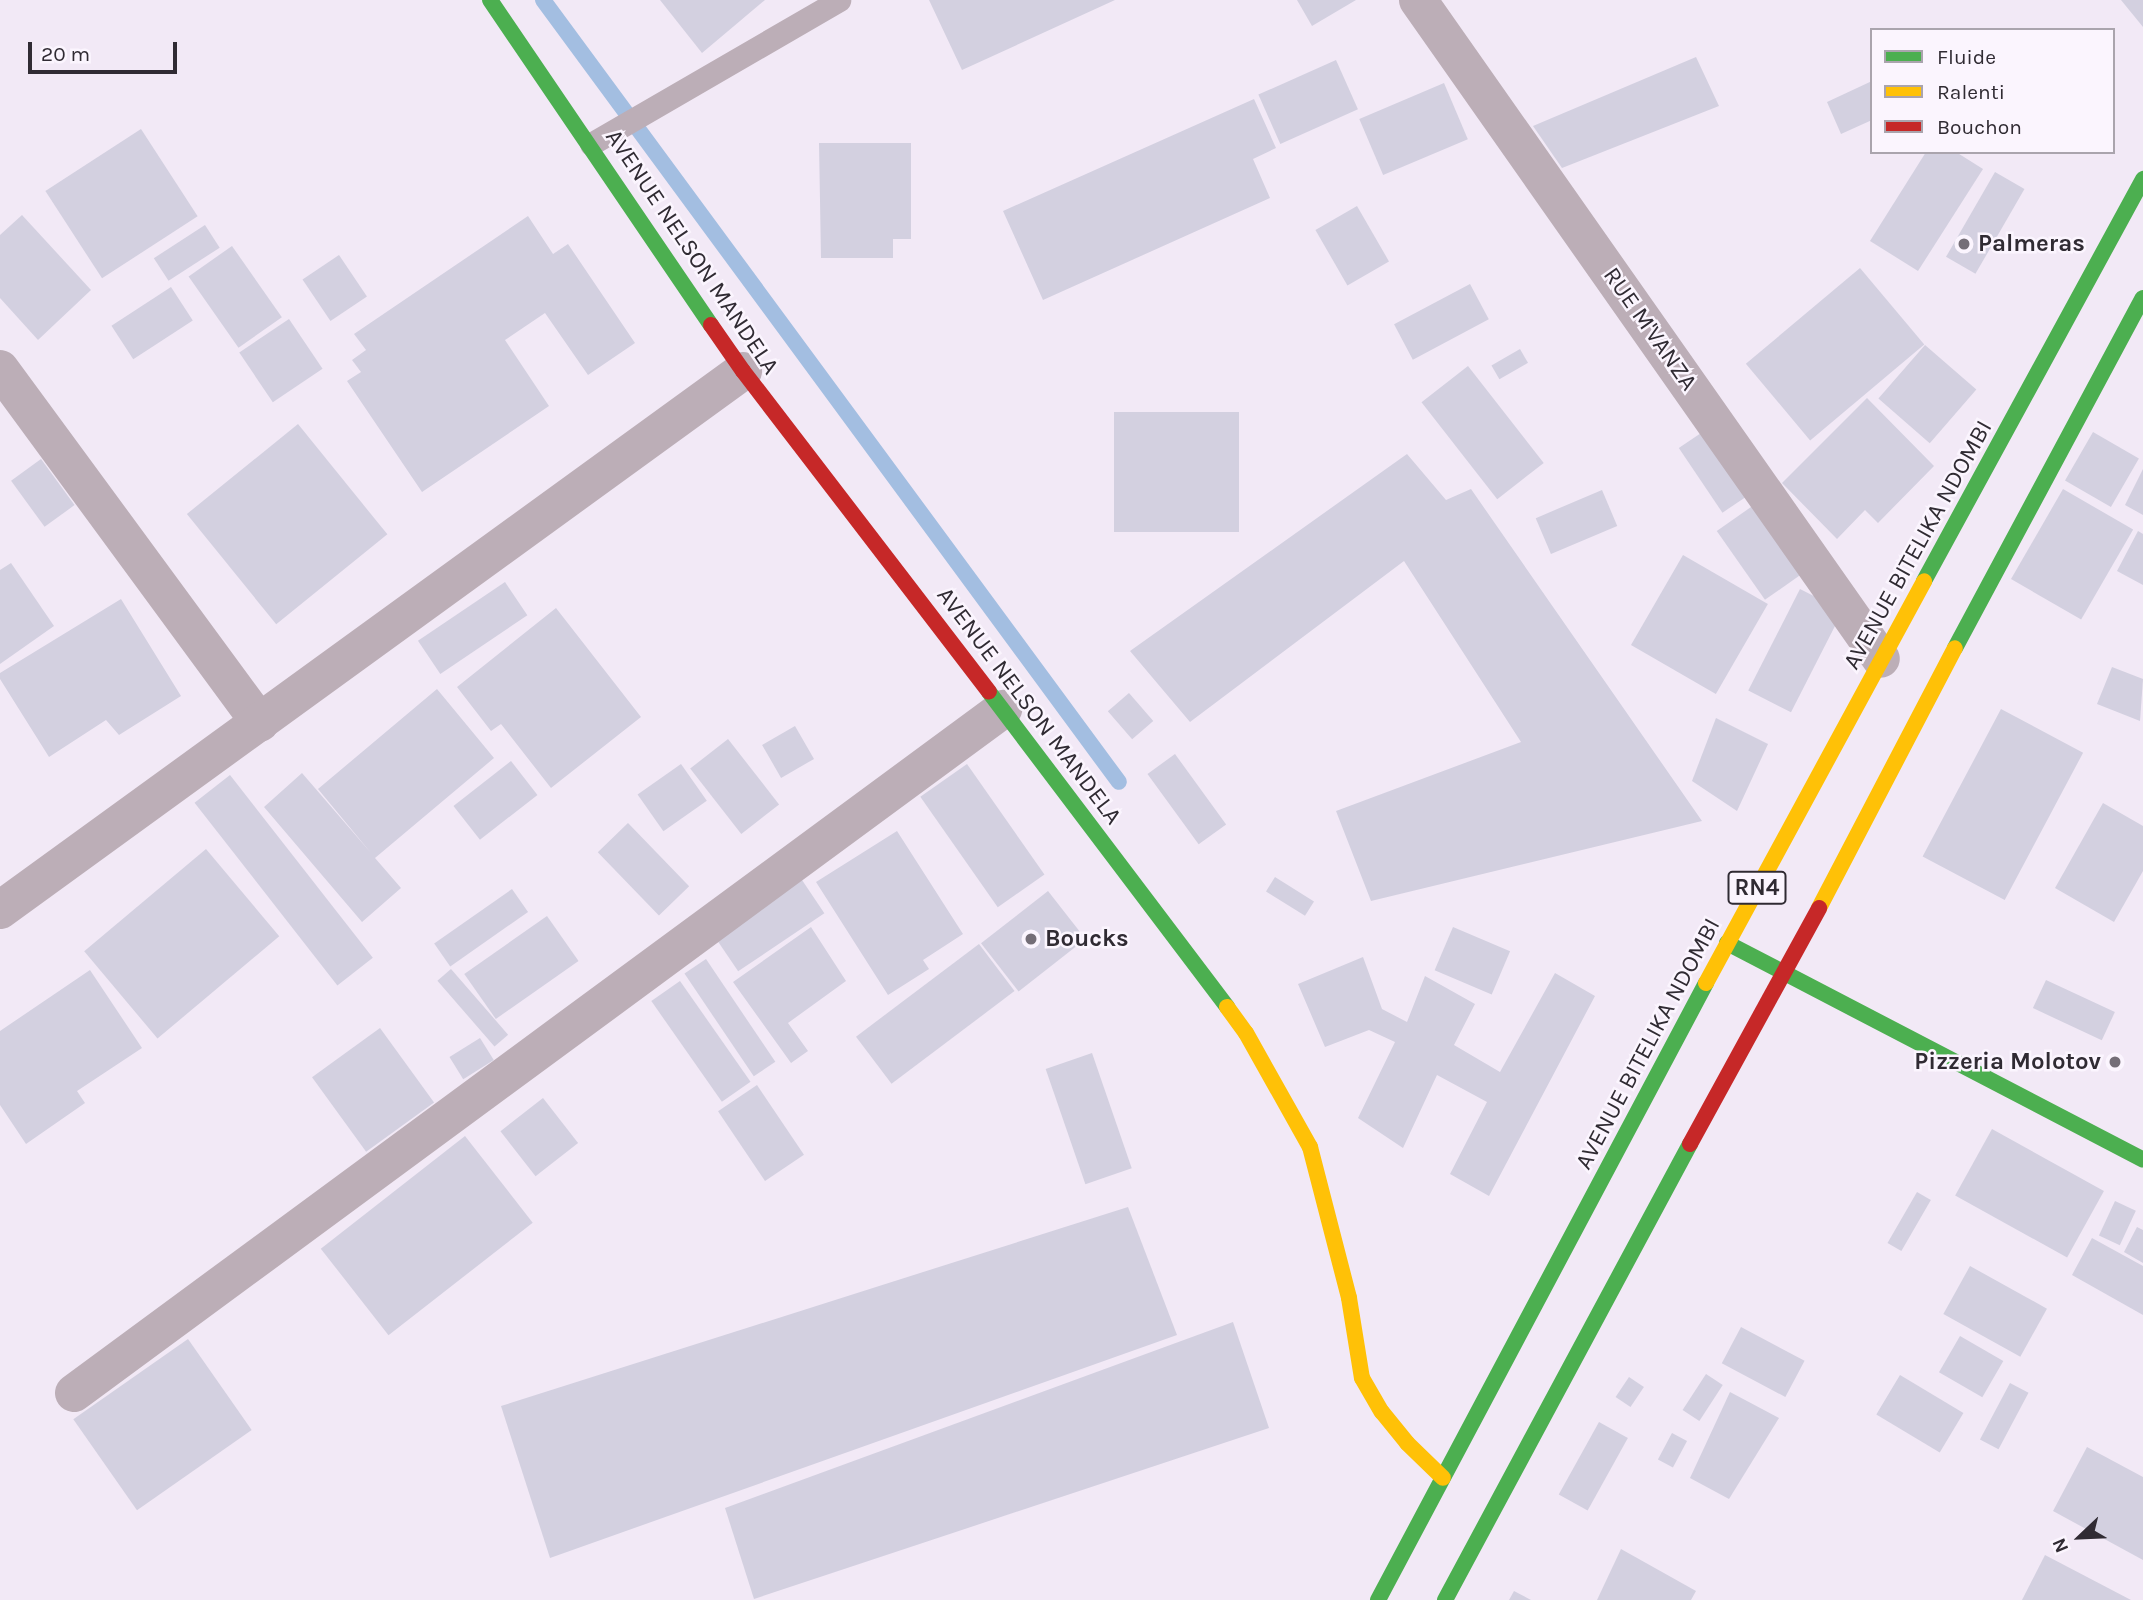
<!DOCTYPE html>
<html>
<head>
<meta charset="utf-8">
<style>
	body { margin:0 }
	#map { position:relative; width:2143px; height:1600px; overflow:hidden; background:#f2e9f6; font-family:Karla,sans-serif }
	div>[style] { position:absolute }
	.stream>* { height:16px; margin:-8px; padding:0 8px; transform-origin:8px; border-radius:8px; background:#a3bee1 }
	.building>* { inset:0; background:#d3d0e0; transform-origin:0 0 }
	.lane>* { height:23px; margin:-11.5px; padding:0 11.5px; transform-origin:11.5px; border-radius:11.5px; background:#bcaeb7 }
	.street>* { height:38px; margin:-19px; padding:0 19px; transform-origin:19px; border-radius:19px; background:#bcaeb7 }
	.fast>* { height:16px; margin:-8px; padding:0 8px; transform-origin:8px; border-radius:8px; background:#4caf50 }
	.slow>* { height:16px; margin:-8px; padding:0 8px; transform-origin:8px; border-radius:8px; background:#ffc107 }
	.jam>* { height:16px; margin:-8px; padding:0 8px; transform-origin:8px; border-radius:8px; background:#c62828 }
	.dots>* { width:19px; height:19px; translate:-50% -50%; box-sizing:border-box; border:4px solid #fbf5fe; border-radius:50% }
	span { translate:-50% -50%; white-space:nowrap; text-align:center; line-height:1.15; -webkit-text-stroke:5px #fbf5fe; paint-order:stroke }
	.shield-label span { padding:2px 5px; background:#fbf5fe; border:2px solid; border-radius:5px; -webkit-text-stroke-width:0 }
	.shield-label { font-size:23px; color:#302b33; font-weight:700 }
	.poi-label { font-size:24px; color:#302b33; font-weight:700 }
	.left { translate:0 -50%; text-align:left }
	.right { translate:-100% -50%; text-align:right }
	.street-label { font-size:24px; color:#302b33 }
	.legend { position:absolute; left:1870px; top:28px; width:245px; height:126px; box-sizing:border-box; background:#fbf5fe; border:2px solid #aaa4ad; margin:0; padding:9px 12px; list-style:none; font-size:21px; color:#302b33 }
	.legend li { display:flex; align-items:center; gap:14px; height:35px }
	.legend b { width:35px; border:2px solid #aaa4ad }
	.north { position:absolute; left:2045px; top:1502px; width:70px; height:70px; -webkit-text-stroke:5px #fbf5fe; paint-order:stroke; rotate:247deg; font-size:19px; font-weight:700; line-height:28px; text-align:center; color:#302b33 }
	.north::after { content:''; display:block; margin:auto; width:24px; height:32px; background:#302b33; clip-path:polygon(50% 0,100% 100%,50% 72%,0 100%) }
	.scale { position:absolute; left:28px; top:42px; width:149px; height:32px; box-sizing:border-box; border:4px solid #302b33; border-top:0; padding-left:9px; font-size:21px; line-height:24px; white-space:nowrap; color:#302b33; -webkit-text-stroke:5px #fbf5fe; paint-order:stroke }
</style>
</head>
<body>
<div id="map">
	<div class="stream">
		<i style="left:543px;top:0;width:971px;rotate:53.63deg"></i>
	</div>
	<div class="building">
		<i style="clip-path:polygon(660px 0,765px 0,702px 53px)"></i>
		<i style="clip-path:polygon(929px 0,1115px 0,962px 70px)"></i>
		<i style="clip-path:polygon(1297px 0,1356px 0,1312px 26px)"></i>
		<i style="clip-path:polygon(2121px 0,2143px 0,2143px 27px)"></i>
		<i style="clip-path:polygon(1696px 57px,1719px 106px,1562px 168px,1533px 126px)"></i>
		<i style="left:1336px;top:60px;width:54px;height:85px;rotate:66deg"></i>
		<i style="clip-path:polygon(1872px 81px,1872px 120px,1841px 134px,1827px 102px)"></i>
		<i style="left:1444px;top:83px;width:61px;height:92px;rotate:67deg"></i>
		<i style="clip-path:polygon(1254px 99px,1276px 148px,1253px 159px,1270px 198px,1043px 300px,1003px 211px)"></i>
		<i style="left:141px;top:129px;width:104px;height:114px;rotate:57deg"></i>
		<i style="clip-path:polygon(819px 143px,911px 143px,911px 239px,893px 239px,893px 258px,821px 258px)"></i>
		<i style="clip-path:polygon(1926px 152px,1956px 152px,1983px 169px,1918px 271px,1870px 241px)"></i>
		<i style="left:1995px;top:172px;width:34px;height:98px;rotate:30deg"></i>
		<i style="left:1357px;top:206px;width:64px;height:48px;rotate:60deg"></i>
		<i style="clip-path:polygon(22px 215px,91px 290px,38px 340px,0 298px,0 235px)"></i>
		<i style="clip-path:polygon(528px 216px,553px 254px,568px 244px,635px 343px,588px 375px,545px 313px,505px 340px,549px 406px,422px 492px,347px 381px,361px 372px,352px 360px,366px 350px,354px 334px)"></i>
		<i style="left:205px;top:225px;width:27px;height:61px;rotate:57deg"></i>
		<i style="left:232px;top:246px;width:87px;height:53px;rotate:55deg"></i>
		<i style="left:339px;top:255px;width:50px;height:44px;rotate:56deg"></i>
		<i style="left:1860px;top:268px;width:100px;height:149px;rotate:50deg"></i>
		<i style="left:1470px;top:284px;width:40px;height:86px;rotate:62deg"></i>
		<i style="left:171px;top:287px;width:40px;height:71px;rotate:57deg"></i>
		<i style="left:289px;top:319px;width:60px;height:60px;rotate:56deg"></i>
		<i style="left:1925px;top:345px;width:68px;height:71px;rotate:41deg"></i>
		<i style="left:1520px;top:349px;width:16px;height:33px;rotate:60deg"></i>
		<i style="left:1468px;top:366px;width:123px;height:59px;rotate:52deg"></i>
		<i style="clip-path:polygon(1867px 398px,1934px 466px,1878px 523px,1865px 510px,1837px 539px,1782px 483px)"></i>
		<i style="left:1114px;top:412px;width:125px;height:120px"></i>
		<i style="left:298px;top:424px;width:142px;height:143px;rotate:51deg"></i>
		<i style="left:1707px;top:429px;width:78px;height:34px;rotate:56deg"></i>
		<i style="left:2093px;top:432px;width:53px;height:56px;rotate:30deg"></i>
		<i style="clip-path:polygon(1407px 454px,1446px 500px,1471px 489px,1702px 821px,1371px 901px,1336px 811px,1521px 742px,1404px 561px,1190px 722px,1130px 651px)"></i>
		<i style="left:41px;top:459px;width:57px;height:37px;rotate:54deg"></i>
		<i style="clip-path:polygon(2143px 469px,2143px 515px,2125px 505px)"></i>
		<i style="left:2063px;top:489px;width:81px;height:104px;rotate:30deg"></i>
		<i style="left:1602px;top:490px;width:39px;height:72px;rotate:67deg"></i>
		<i style="left:1761px;top:500px;width:84px;height:54px;rotate:55deg"></i>
		<i style="clip-path:polygon(2138px 531px,2143px 534px,2143px 585px,2117px 571px)"></i>
		<i style="left:1683px;top:555px;width:98px;height:104px;rotate:30deg"></i>
		<i style="clip-path:polygon(11px 563px,54px 626px,0 664px,0 570px)"></i>
		<i style="left:505px;top:582px;width:40px;height:105px;rotate:56deg"></i>
		<i style="left:1800px;top:589px;width:48px;height:114px;rotate:27deg"></i>
		<i style="clip-path:polygon(121px 599px,181px 696px,119px 735px,106px 720px,49px 757px,0 679px,0 673px)"></i>
		<i style="clip-path:polygon(556px 608px,641px 717px,551px 788px,501px 724px,491px 731px,457px 687px)"></i>
		<i style="clip-path:polygon(2112px 667px,2143px 679px,2140px 721px,2097px 704px)"></i>
		<i style="clip-path:polygon(437px 689px,494px 758px,375px 858px,401px 888px,362px 922px,264px 807px,302px 773px,371px 853px,318px 789px)"></i>
		<i style="left:1129px;top:693px;width:37px;height:28px;rotate:49deg"></i>
		<i style="left:2001px;top:709px;width:93px;height:167px;rotate:28deg"></i>
		<i style="clip-path:polygon(1716px 718px,1768px 744px,1737px 811px,1692px 781px)"></i>
		<i style="left:795px;top:726px;width:38px;height:38px;rotate:60deg"></i>
		<i style="left:728px;top:739px;width:83px;height:48px;rotate:52deg"></i>
		<i style="left:1175px;top:754px;width:87px;height:34px;rotate:54deg"></i>
		<i style="left:511px;top:761px;width:43px;height:73px;rotate:52deg"></i>
		<i style="left:681px;top:764px;width:45px;height:53px;rotate:55deg"></i>
		<i style="left:967px;top:764px;width:135px;height:57px;rotate:55deg"></i>
		<i style="left:230px;top:775px;width:232px;height:45px;rotate:52deg"></i>
		<i style="clip-path:polygon(2103px 803px,2143px 826px,2143px 871px,2114px 922px,2055px 888px)"></i>
		<i style="left:628px;top:823px;width:88px;height:42px;rotate:46deg"></i>
		<i style="clip-path:polygon(897px 831px,963px 934px,923px 960px,929px 969px,888px 995px,816px 882px)"></i>
		<i style="left:206px;top:849px;width:114px;height:159px;rotate:50deg"></i>
		<i style="left:1275px;top:877px;width:46px;height:17px;rotate:32deg"></i>
		<i style="left:802px;top:880px;width:40px;height:104px;rotate:56deg"></i>
		<i style="left:512px;top:889px;width:28px;height:95px;rotate:55deg"></i>
		<i style="left:1048px;top:891px;width:61px;height:85px;rotate:52deg"></i>
		<i style="left:547px;top:916px;width:55px;height:101px;rotate:55deg"></i>
		<i style="clip-path:polygon(811px 927px,846px 981px,788px 1023px,808px 1051px,791px 1063px,733px 982px)"></i>
		<i style="left:1453px;top:927px;width:62px;height:47px;rotate:23deg"></i>
		<i style="left:979px;top:944px;width:59px;height:154px;rotate:53deg"></i>
		<i style="clip-path:polygon(1363px 957px,1382px 1009px,1407px 1022px,1425px 976px,1475px 1004px,1454px 1045px,1500px 1072px,1555px 973px,1595px 996px,1489px 1196px,1450px 1174px,1487px 1102px,1437px 1075px,1403px 1148px,1358px 1118px,1395px 1042px,1369px 1030px,1325px 1047px,1298px 984px)"></i>
		<i style="left:706px;top:959px;width:124px;height:26px;rotate:56deg"></i>
		<i style="left:451px;top:969px;width:87px;height:18px;rotate:49deg"></i>
		<i style="clip-path:polygon(90px 970px,142px 1048px,77px 1091px,85px 1103px,26px 1144px,0 1105px,0 1031px)"></i>
		<i style="left:2046px;top:980px;width:76px;height:31px;rotate:25deg"></i>
		<i style="left:680px;top:981px;width:123px;height:35px;rotate:55deg"></i>
		<i style="left:380px;top:1028px;width:92px;height:84px;rotate:54deg"></i>
		<i style="left:480px;top:1038px;width:26px;height:36px;rotate:58deg"></i>
		<i style="left:1092px;top:1053px;width:122px;height:49px;rotate:71deg"></i>
		<i style="left:757px;top:1085px;width:84px;height:47px;rotate:56deg"></i>
		<i style="left:543px;top:1098px;width:57px;height:54px;rotate:52deg"></i>
		<i style="left:1992px;top:1129px;width:128px;height:76px;rotate:29deg"></i>
		<i style="left:465px;top:1136px;width:110px;height:183px;rotate:52deg"></i>
		<i style="left:1917px;top:1192px;width:16px;height:59px;rotate:30deg"></i>
		<i style="left:2115px;top:1201px;width:23px;height:38px;rotate:25deg"></i>
		<i style="clip-path:polygon(1128px 1207px,1177px 1335px,550px 1558px,501px 1406px)"></i>
		<i style="clip-path:polygon(2137px 1227px,2143px 1230px,2143px 1263px,2124px 1252px)"></i>
		<i style="clip-path:polygon(2092px 1238px,2143px 1266px,2143px 1315px,2072px 1275px)"></i>
		<i style="left:1970px;top:1266px;width:88px;height:55px;rotate:29deg"></i>
		<i style="clip-path:polygon(1233px 1322px,1269px 1428px,754px 1599px,725px 1508px)"></i>
		<i style="left:1741px;top:1327px;width:72px;height:41px;rotate:28deg"></i>
		<i style="left:1960px;top:1336px;width:50px;height:42px;rotate:30deg"></i>
		<i style="left:188px;top:1339px;width:111px;height:140px;rotate:55deg"></i>
		<i style="left:1706px;top:1374px;width:20px;height:43px;rotate:33deg"></i>
		<i style="left:1900px;top:1375px;width:74px;height:46px;rotate:31deg"></i>
		<i style="left:1629px;top:1377px;width:18px;height:24px;rotate:34deg"></i>
		<i style="left:2010px;top:1383px;width:21px;height:64px;rotate:28deg"></i>
		<i style="clip-path:polygon(1730px 1392px,1779px 1418px,1729px 1499px,1690px 1478px)"></i>
		<i style="left:1599px;top:1422px;width:33px;height:83px;rotate:29deg"></i>
		<i style="left:1672px;top:1433px;width:17px;height:30px;rotate:28deg"></i>
		<i style="clip-path:polygon(2087px 1447px,2143px 1477px,2143px 1560px,2053px 1511px)"></i>
		<i style="clip-path:polygon(1621px 1549px,1696px 1591px,1691px 1600px,1597px 1600px)"></i>
		<i style="clip-path:polygon(2045px 1555px,2131px 1600px,2022px 1600px)"></i>
		<i style="clip-path:polygon(1514px 1591px,1531px 1600px,1509px 1600px)"></i>
	</div>
	<div class="lane">
		<i style="left:591px;top:144px;width:287px;rotate:-30.1deg"></i>
	</div>
	<div class="street">
		<i style="left:1418px;top:0;width:805px;rotate:54.91deg"></i>
		<i style="left:0;top:369px;width:439px;rotate:53.7deg"></i>
		<i style="left:0;top:910px;width:918px;rotate:-35.96deg"></i>
		<i style="left:74px;top:1393px;width:1154px;rotate:-36.36deg"></i>
	</div>
	<div class="fast">
		<i style="left:490px;top:0;width:393px;rotate:55.8deg"></i>
		<i style="left:1924px;top:581px;width:458px;rotate:-61.4deg"></i>
		<i style="left:1955px;top:648px;width:397px;rotate:-61.8deg"></i>
		<i style="left:989px;top:692px;width:395px;rotate:52.9deg"></i>
		<i style="left:1727px;top:943px;width:469px;rotate:27.5deg"></i>
		<i style="left:1378px;top:1600px;width:699px;rotate:-62deg"></i>
		<i style="left:1445px;top:1600px;width:518px;rotate:-61.75deg"></i>
	</div>
	<div class="slow">
		<i style="left:1819px;top:908px;width:293px;rotate:-62.4deg"></i>
		<i style="left:1706px;top:983px;width:457px;rotate:-61.5deg"></i>
		<i style="left:1227px;top:1007px;width:32px;rotate:54deg"></i>
		<i style="left:1246px;top:1033px;width:131px;rotate:60.7deg"></i>
		<i style="left:1310px;top:1147px;width:156px;rotate:75.5deg"></i>
		<i style="left:1349px;top:1298px;width:81px;rotate:80.8deg"></i>
		<i style="left:1362px;top:1378px;width:39px;rotate:60deg"></i>
		<i style="left:1382px;top:1412px;width:40px;rotate:51deg"></i>
		<i style="left:1407px;top:1443px;width:50px;rotate:44.2deg"></i>
	</div>
	<div class="jam">
		<i style="left:711px;top:325px;width:56px;rotate:55.2deg"></i>
		<i style="left:743px;top:371px;width:404px;rotate:52.5deg"></i>
		<i style="left:1690px;top:1144px;width:269px;rotate:-61.3deg"></i>
	</div>
	<div class="dots">
		<i style="left:1964px;top:244px;background:#746e77"></i>
		<i style="left:1031px;top:939px;background:#746e77"></i>
		<i style="left:2115px;top:1062px;background:#746e77"></i>
	</div>
	<div class="shield-label">
		<span style="left:1757px;top:888px">RN4</span>
	</div>
	<div class="poi-label">
		<span class="left" style="left:1978px;top:244px">Palmeras</span>
		<span class="left" style="left:1045px;top:939px">Boucks</span>
		<span class="right" style="left:2101px;top:1062px">Pizzeria Molotov</span>
	</div>
	<div class="street-label">
		<span style="left:692px;top:252px;rotate:56deg">AVENUE NELSON MANDELA</span>
		<span style="left:1650px;top:329px;rotate:55deg">RUE M'VANZA</span>
		<span style="left:1918px;top:545px;rotate:-61deg">AVENUE BITELIKA NDOMBI</span>
		<span style="left:1029px;top:706px;rotate:53deg">AVENUE NELSON MANDELA</span>
		<span style="left:1648px;top:1044px;rotate:-62deg">AVENUE BITELIKA NDOMBI</span>
	</div>
	<ul class="legend">
	<li><b style="height:9px;background:#4caf50"></b>Fluide</li>
	<li><b style="height:9px;background:#ffc107"></b>Ralenti</li>
	<li><b style="height:9px;background:#c62828"></b>Bouchon</li>
	</ul>
	<div class="north">N</div>
	<div class="scale">20 m</div>
</div>
</body>
</html>
